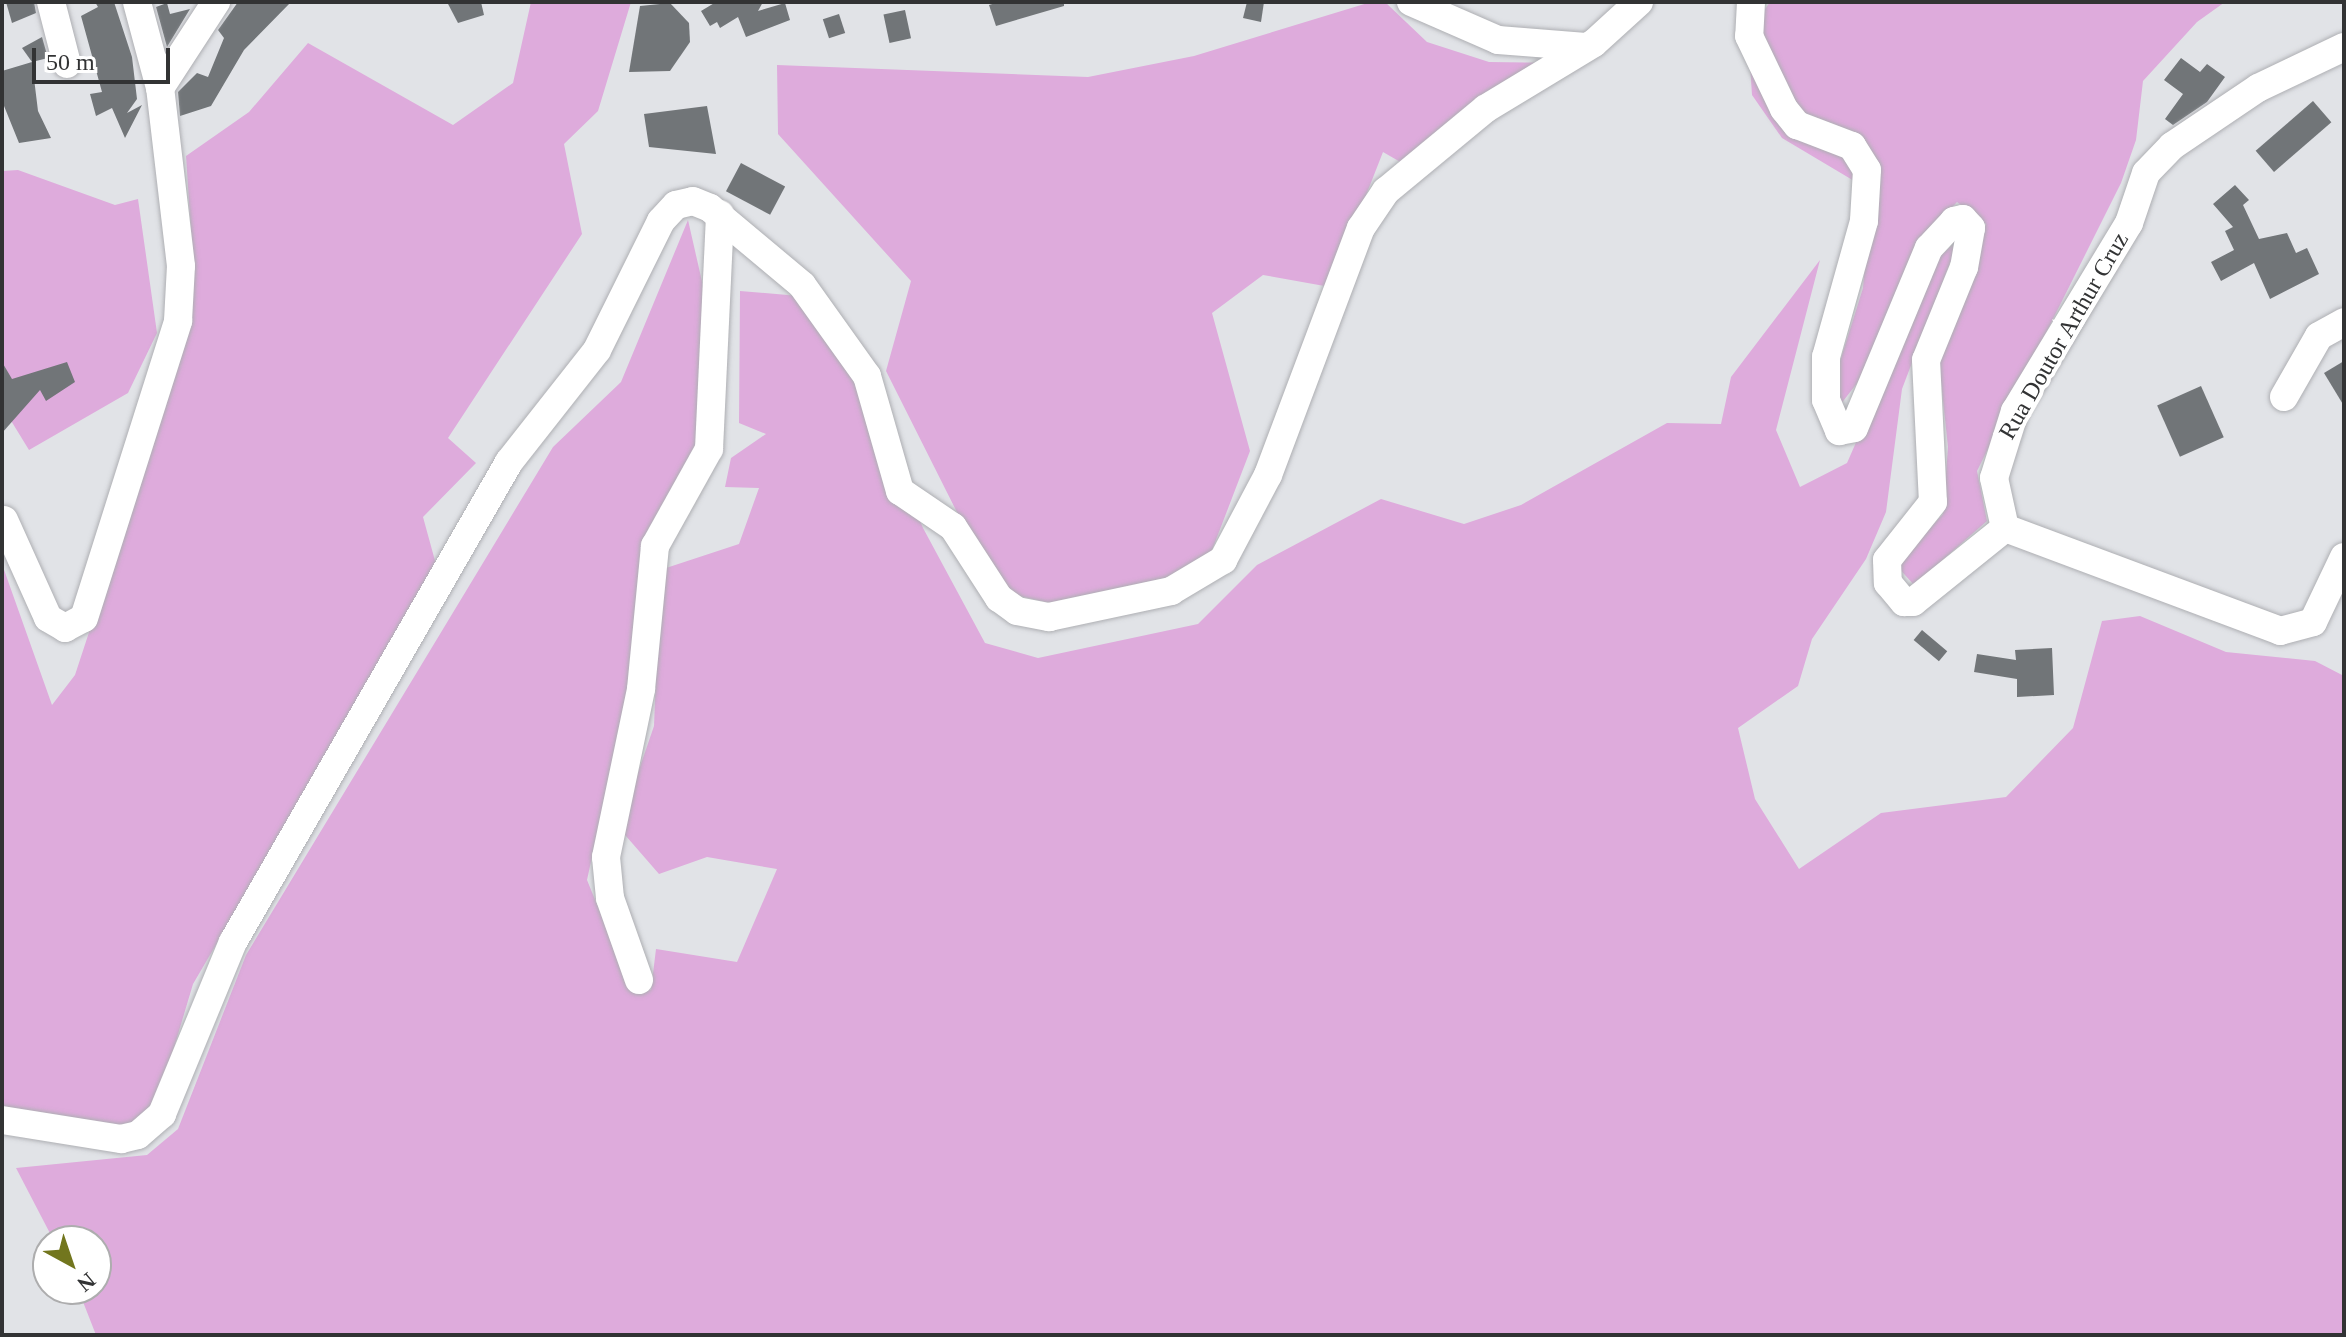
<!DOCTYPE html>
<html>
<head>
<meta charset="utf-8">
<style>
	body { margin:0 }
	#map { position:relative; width:2346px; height:1337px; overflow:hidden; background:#e1e3e7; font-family:Georgia,serif }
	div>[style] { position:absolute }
	.green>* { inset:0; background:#deabdc }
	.building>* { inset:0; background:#717578; transform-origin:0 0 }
	.roads { filter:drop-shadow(0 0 2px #aeafb3) drop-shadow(0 0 2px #aeafb3) }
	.minor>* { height:28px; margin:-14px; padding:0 14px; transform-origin:14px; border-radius:14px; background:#fff }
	span { translate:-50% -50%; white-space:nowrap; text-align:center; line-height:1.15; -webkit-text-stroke:8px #fff; paint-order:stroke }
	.street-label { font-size:24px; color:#323334 }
	.frame { position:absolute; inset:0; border:4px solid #323334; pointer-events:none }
	.north { position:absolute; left:32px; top:1225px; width:80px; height:80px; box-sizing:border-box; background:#fff; border:2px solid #adadae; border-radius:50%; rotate:140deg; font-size:22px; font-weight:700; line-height:32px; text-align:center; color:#323334 }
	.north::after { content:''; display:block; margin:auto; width:28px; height:36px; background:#72761e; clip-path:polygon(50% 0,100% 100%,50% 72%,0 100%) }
	.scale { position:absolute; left:32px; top:48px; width:138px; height:36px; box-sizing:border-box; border:4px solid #323334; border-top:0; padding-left:10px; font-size:24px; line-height:28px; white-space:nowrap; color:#323334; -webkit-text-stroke:6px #fff; paint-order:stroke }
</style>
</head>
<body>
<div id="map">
	<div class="green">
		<i style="clip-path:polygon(531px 2px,631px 2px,598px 111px,564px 144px,582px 234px,448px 438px,476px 463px,423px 517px,437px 568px,193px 984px,159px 1098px,124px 1134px,2px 1108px,2px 564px,52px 705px,75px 675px,183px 346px,193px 262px,186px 156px,249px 112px,308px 43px,453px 125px,513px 83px)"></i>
		<i style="clip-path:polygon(1371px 2px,1385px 2px,1427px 42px,1489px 62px,1564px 63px,1416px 171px,1383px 152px,1330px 287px,1263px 275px,1212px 313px,1250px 451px,1209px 558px,1157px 584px,1050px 603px,1010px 594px,980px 558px,886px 371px,911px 281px,778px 134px,777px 65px,1088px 77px,1194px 56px)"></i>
		<i style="clip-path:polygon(1770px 2px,2225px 2px,2197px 22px,2143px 81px,2136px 140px,2121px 183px,1977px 471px,1987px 521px,1914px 585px,1896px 565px,1943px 514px,1948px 447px,1939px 363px,1986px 224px,1957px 202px,1922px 241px,1858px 382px,1840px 405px,1837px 371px,1863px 288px,1871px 191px,1782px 138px,1752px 95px,1748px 34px)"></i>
		<i style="clip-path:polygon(18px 170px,115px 205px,138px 199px,157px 333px,128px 393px,29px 450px,2px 406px,2px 171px)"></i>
		<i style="clip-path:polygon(688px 220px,706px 299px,711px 451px,643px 545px,631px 678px,587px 880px,630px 985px,651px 990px,656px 949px,737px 962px,777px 869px,707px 857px,659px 874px,619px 828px,654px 726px,660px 570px,739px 544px,759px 488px,725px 487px,731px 458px,766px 434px,739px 423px,740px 291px,799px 296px,848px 352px,923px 528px,985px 643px,1038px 658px,1198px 624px,1257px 565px,1381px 499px,1464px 524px,1521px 505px,1667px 423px,1721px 424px,1731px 377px,1820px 260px,1776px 430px,1800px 487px,1847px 463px,1936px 260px,1959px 239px,1902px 389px,1886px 512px,1866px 559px,1812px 639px,1798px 686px,1738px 728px,1755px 799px,1799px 869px,1881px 813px,2006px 797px,2073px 728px,2102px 621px,2140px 616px,2226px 652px,2315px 661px,2344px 676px,2344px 1335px,96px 1335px,78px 1289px,96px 1289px,96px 1241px,54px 1241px,16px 1168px,147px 1155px,178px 1129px,246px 955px,553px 447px,621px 382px)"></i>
	</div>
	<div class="building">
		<i style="clip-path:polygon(6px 2px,34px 2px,36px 13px,12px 23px)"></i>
		<i style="clip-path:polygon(95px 2px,114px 2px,132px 57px,137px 99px,127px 113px,142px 105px,125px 138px,112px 108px,96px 116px,90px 94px,102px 92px,81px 16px,98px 7px)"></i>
		<i style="clip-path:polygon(238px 2px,291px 2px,244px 50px,211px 106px,180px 116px,178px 92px,197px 73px,208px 77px,224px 38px,218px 30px)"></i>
		<i style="clip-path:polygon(447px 2px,481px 2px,484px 15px,458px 23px)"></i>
		<i style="clip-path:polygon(716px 2px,763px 2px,758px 11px,785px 3px,790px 20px,746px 37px,738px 17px,720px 28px,717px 22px,710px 26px,701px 11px)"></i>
		<i style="clip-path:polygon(999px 2px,1064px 2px,1064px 6px,996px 26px,989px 5px)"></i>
		<i style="clip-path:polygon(1247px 2px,1264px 2px,1261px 22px,1243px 18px)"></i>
		<i style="clip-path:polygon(167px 3px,170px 14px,190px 9px,167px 47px,156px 7px)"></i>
		<i style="clip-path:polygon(670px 3px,689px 23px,690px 42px,670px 71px,629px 72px,640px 6px)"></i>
		<i style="left:905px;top:10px;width:29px;height:22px;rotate:78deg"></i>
		<i style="left:839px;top:14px;width:20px;height:17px;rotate:72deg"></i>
		<i style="clip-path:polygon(42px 37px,48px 58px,32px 62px,22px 48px)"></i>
		<i style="clip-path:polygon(2181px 58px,2200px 72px,2207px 64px,2225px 77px,2207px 102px,2173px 125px,2165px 119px,2183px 94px,2164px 80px)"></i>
		<i style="clip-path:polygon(32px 62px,38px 111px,51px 138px,19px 143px,2px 101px,2px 71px)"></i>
		<i style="left:2313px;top:101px;width:28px;height:76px;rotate:49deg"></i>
		<i style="clip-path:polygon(707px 106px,716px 154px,649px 147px,644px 114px)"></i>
		<i style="left:741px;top:163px;width:50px;height:32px;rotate:28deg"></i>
		<i style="clip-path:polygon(2235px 185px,2249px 200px,2243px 205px,2259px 239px,2287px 233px,2296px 253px,2307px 248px,2319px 274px,2270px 299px,2254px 263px,2221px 281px,2211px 262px,2234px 250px,2225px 231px,2233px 227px,2213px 204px)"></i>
		<i style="clip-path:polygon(2344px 361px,2344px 406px,2324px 373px)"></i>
		<i style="clip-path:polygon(2px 362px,12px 379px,67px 362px,75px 382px,46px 401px,40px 390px,2px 433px)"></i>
		<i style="left:2201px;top:386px;width:56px;height:48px;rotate:66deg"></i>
		<i style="left:1922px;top:630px;width:33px;height:13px;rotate:40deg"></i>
		<i style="clip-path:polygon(2052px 648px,2054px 695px,2017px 697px,2017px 679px,1974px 672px,1977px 654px,2016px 660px,2015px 650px)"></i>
	</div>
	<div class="roads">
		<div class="minor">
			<i style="left:51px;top:2px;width:64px;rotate:75.5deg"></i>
			<i style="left:1411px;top:2px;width:95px;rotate:23.6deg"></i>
			<i style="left:1498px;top:40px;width:88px;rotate:4.5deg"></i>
			<i style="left:1751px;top:2px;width:34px;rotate:93deg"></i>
			<i style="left:1749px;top:36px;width:81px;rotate:64.4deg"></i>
			<i style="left:1784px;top:109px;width:21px;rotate:51deg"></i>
			<i style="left:1797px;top:125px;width:59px;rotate:20.9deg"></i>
			<i style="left:1852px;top:146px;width:28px;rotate:58deg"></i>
			<i style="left:1867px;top:170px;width:51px;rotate:93.4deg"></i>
			<i style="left:1864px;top:221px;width:141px;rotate:105.6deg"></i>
			<i style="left:1826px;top:357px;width:43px;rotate:90deg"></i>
			<i style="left:1826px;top:400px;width:34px;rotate:67deg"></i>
			<i style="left:1839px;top:431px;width:15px;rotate:-11deg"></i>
			<i style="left:1854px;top:428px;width:195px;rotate:-67.4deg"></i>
			<i style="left:1929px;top:248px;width:37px;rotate:-47deg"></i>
			<i style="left:1954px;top:221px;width:9px;rotate:-13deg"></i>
			<i style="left:1963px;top:219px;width:12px;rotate:48deg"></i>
			<i style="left:1971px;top:228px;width:40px;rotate:100deg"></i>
			<i style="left:1964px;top:267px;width:100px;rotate:112.2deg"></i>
			<i style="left:1926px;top:360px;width:142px;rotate:87.2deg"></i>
			<i style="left:1933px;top:502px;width:74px;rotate:128.4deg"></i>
			<i style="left:1887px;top:560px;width:23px;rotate:88deg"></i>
			<i style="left:1888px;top:583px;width:25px;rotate:50deg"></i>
			<i style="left:1904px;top:602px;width:9px"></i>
			<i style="left:1913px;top:602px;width:118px;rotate:-38.8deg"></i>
			<i style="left:2344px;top:47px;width:95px;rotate:154.5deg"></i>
			<i style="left:2258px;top:88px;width:104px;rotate:146deg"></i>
			<i style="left:2172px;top:146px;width:37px;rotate:134deg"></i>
			<i style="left:2146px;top:173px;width:53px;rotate:108.8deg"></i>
			<i style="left:2129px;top:223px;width:220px;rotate:121.2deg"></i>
			<i style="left:2015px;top:411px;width:70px;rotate:107.4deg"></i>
			<i style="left:1994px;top:478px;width:51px;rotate:77.6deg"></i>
			<i style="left:2005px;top:528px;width:294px;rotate:20.5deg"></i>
			<i style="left:2280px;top:631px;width:34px;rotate:-15deg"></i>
			<i style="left:2313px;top:622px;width:72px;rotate:-64.5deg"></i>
			<i style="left:160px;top:88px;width:103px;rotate:-56.9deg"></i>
			<i style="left:2284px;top:397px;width:70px;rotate:-60.2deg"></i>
			<i style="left:2319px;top:336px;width:29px;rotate:-29deg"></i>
			<i style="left:4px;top:520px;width:107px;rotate:65.8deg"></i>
			<i style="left:48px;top:618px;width:20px;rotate:30deg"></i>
			<i style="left:65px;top:628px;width:21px;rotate:-28deg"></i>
			<i style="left:84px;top:618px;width:312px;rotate:-72.4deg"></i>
			<i style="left:178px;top:321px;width:55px;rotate:-86.9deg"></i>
			<i style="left:181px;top:266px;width:179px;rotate:-96.7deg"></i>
			<i style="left:160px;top:88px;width:89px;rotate:-105deg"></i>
			<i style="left:639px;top:980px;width:87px;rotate:-109.5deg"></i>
			<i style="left:610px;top:898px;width:41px;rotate:-95.6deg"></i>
			<i style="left:606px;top:857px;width:172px;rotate:-78.2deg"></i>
			<i style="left:641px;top:689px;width:144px;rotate:-84.4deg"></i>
			<i style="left:655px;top:546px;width:111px;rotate:-60.9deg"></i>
			<i style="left:709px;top:449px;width:235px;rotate:-87.3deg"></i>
			<i style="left:2px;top:1120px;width:121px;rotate:9.1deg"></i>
			<i style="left:121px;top:1139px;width:17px;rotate:-13deg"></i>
			<i style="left:138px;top:1135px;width:32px;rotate:-41deg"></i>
			<i style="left:162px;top:1114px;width:186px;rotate:-67.6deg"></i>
			<i style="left:233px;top:942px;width:554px;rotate:-60.1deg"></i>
			<i style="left:509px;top:462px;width:142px;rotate:-51.8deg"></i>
			<i style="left:597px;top:350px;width:144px;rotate:-63.6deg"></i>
			<i style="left:661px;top:221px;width:22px;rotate:-47deg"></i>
			<i style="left:676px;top:205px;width:17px;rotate:-13deg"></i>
			<i style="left:693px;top:201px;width:18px;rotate:22deg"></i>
			<i style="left:710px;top:208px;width:120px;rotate:39.9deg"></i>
			<i style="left:802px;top:285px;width:112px;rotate:54.5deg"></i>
			<i style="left:867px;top:376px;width:120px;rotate:74deg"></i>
			<i style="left:900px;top:491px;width:64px;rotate:34.2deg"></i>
			<i style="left:953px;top:527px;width:85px;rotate:57.1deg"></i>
			<i style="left:999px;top:598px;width:22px;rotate:36deg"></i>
			<i style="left:1017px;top:611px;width:33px;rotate:11deg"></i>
			<i style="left:1049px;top:617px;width:125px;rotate:-12deg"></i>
			<i style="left:1171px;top:591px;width:61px;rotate:-30.8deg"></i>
			<i style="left:1223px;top:560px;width:96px;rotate:-62.1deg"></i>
			<i style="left:1268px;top:475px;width:264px;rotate:-69.4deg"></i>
			<i style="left:1361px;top:228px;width:45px;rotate:-56deg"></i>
			<i style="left:1386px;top:191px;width:129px;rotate:-39.6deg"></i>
			<i style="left:1485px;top:109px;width:127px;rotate:-31.2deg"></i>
			<i style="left:1594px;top:43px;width:61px;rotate:-42.3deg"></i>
		</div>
	</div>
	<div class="street-label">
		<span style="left:2064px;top:336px;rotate:-60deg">Rua Doutor Arthur Cruz</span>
	</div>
	<div class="frame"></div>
	<div class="north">N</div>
	<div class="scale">50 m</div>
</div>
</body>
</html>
